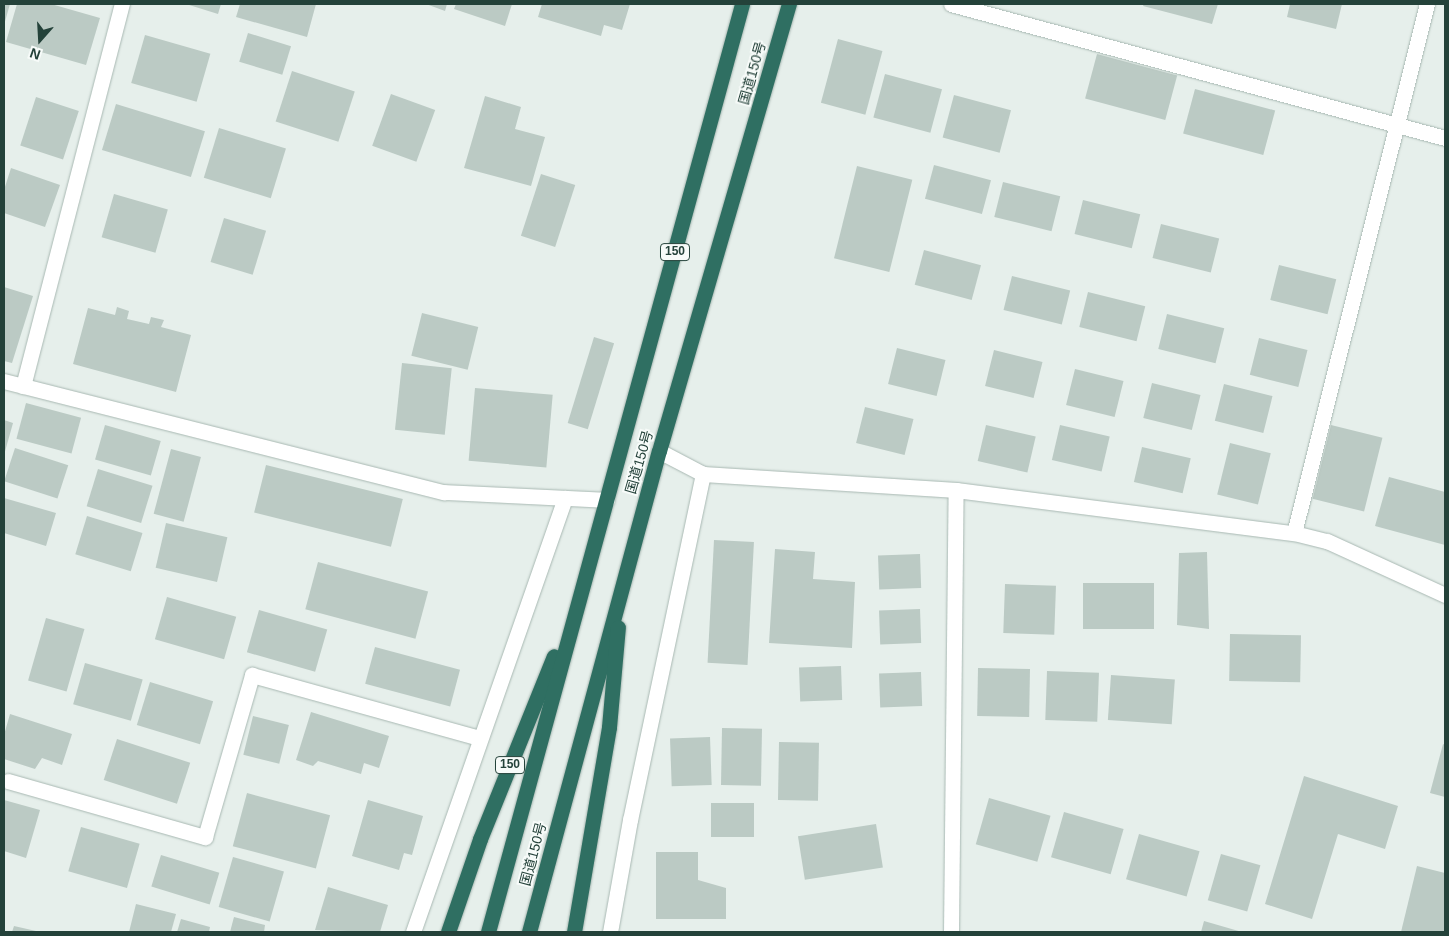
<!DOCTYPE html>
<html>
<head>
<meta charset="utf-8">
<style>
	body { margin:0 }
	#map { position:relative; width:1449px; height:936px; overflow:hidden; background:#e6efeb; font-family:Helvetica,"Noto Sans JP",sans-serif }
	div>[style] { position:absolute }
	.building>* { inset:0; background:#bbcac4; transform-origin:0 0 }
	.roads { filter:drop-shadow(0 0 1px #a8b8b2) drop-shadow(0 0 1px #a8b8b2) }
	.street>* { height:15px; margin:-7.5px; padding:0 7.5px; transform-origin:7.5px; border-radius:7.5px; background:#fff }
	.highway>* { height:15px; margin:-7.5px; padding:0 7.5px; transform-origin:7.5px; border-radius:7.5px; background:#2f6f62 }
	span { translate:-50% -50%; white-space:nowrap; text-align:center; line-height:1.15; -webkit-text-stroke:4px #f7fbf9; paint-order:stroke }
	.shield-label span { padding:1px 4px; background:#f7fbf9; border:1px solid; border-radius:4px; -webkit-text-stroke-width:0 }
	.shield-label { font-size:12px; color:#24423a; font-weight:700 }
	.street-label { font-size:14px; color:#24423a }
	.frame { position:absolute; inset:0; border:5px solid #24423a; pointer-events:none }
	.north { position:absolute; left:15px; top:15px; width:50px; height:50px; -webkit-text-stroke:4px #f7fbf9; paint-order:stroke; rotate:199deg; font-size:14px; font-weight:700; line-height:20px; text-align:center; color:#24423a }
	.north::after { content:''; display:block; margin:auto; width:18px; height:22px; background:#24423a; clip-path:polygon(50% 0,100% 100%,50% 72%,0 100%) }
</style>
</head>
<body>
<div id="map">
	<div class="building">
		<i style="clip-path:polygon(4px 4px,10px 4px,4px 25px)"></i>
		<i style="clip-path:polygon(17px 4px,51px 4px,100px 18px,86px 65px,6px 42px)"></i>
		<i style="clip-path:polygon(186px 4px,221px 4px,218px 14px)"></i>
		<i style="clip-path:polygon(240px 4px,316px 4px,307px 37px,236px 17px)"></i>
		<i style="clip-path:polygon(426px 4px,447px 4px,445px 11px)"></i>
		<i style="clip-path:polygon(456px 4px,512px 4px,505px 26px,454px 9px)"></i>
		<i style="clip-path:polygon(542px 4px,630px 4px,622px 30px,604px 25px,601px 36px,538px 17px)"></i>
		<i style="clip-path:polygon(1144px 4px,1218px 4px,1212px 24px,1143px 6px)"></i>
		<i style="clip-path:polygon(1290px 4px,1342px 4px,1336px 29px,1287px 17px)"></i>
		<i style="left:248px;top:33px;width:45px;height:30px;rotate:17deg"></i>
		<i style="left:145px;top:35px;width:68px;height:50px;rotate:16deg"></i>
		<i style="left:838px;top:39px;width:46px;height:66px;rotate:15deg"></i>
		<i style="left:1097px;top:54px;width:83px;height:46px;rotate:15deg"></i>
		<i style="left:292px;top:71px;width:66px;height:53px;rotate:18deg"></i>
		<i style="left:885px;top:74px;width:59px;height:45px;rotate:15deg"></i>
		<i style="left:1195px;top:89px;width:83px;height:46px;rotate:15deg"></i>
		<i style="left:391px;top:94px;width:47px;height:55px;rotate:20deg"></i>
		<i style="left:954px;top:95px;width:59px;height:44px;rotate:15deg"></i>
		<i style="clip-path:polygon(485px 96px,521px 107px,515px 129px,545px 137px,531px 186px,464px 168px)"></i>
		<i style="left:36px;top:97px;width:45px;height:51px;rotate:18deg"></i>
		<i style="left:116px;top:104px;width:93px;height:48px;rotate:17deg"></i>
		<i style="left:219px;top:128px;width:70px;height:52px;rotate:17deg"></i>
		<i style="left:934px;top:165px;width:59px;height:35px;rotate:15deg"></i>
		<i style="left:857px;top:166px;width:57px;height:95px;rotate:14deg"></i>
		<i style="clip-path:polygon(11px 168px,60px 185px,45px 227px,4px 213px,4px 190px)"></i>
		<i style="left:541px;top:174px;width:36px;height:65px;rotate:18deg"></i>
		<i style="left:1003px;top:182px;width:59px;height:36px;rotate:14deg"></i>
		<i style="left:114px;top:194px;width:56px;height:45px;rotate:16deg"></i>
		<i style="left:1083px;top:200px;width:59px;height:35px;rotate:14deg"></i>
		<i style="left:224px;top:218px;width:44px;height:46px;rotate:17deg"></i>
		<i style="left:1161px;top:224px;width:60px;height:35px;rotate:14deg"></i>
		<i style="left:924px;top:250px;width:59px;height:36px;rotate:15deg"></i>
		<i style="left:1279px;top:265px;width:59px;height:36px;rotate:14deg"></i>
		<i style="left:1012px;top:276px;width:60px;height:35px;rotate:14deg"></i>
		<i style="clip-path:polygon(4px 287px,33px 296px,12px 363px,4px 361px)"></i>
		<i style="left:1088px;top:292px;width:59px;height:36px;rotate:14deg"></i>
		<i style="clip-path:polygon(117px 307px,129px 311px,127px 319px,149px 324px,151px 317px,164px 320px,161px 327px,191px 335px,176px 392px,73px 364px,88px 308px,115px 315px)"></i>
		<i style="left:422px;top:313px;width:58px;height:44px;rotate:14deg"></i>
		<i style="left:1167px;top:314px;width:59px;height:36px;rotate:14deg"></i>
		<i style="left:594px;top:337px;width:21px;height:90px;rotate:17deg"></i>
		<i style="left:1259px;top:338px;width:50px;height:38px;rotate:14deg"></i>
		<i style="left:897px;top:348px;width:50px;height:37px;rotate:14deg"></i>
		<i style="left:994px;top:350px;width:50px;height:37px;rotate:14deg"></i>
		<i style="left:402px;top:363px;width:50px;height:67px;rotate:6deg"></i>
		<i style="left:1075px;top:369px;width:50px;height:37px;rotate:14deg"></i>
		<i style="left:1152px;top:383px;width:50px;height:36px;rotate:14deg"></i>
		<i style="left:1224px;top:384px;width:50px;height:38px;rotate:14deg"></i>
		<i style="left:475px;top:388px;width:78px;height:73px;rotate:5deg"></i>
		<i style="left:26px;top:403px;width:57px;height:37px;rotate:15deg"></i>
		<i style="left:865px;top:407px;width:50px;height:37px;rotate:14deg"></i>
		<i style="clip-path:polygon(4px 420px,13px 423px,4px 455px)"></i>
		<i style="left:105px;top:425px;width:58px;height:36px;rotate:16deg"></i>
		<i style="left:986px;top:425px;width:51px;height:37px;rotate:13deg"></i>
		<i style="left:1060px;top:425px;width:51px;height:36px;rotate:13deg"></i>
		<i style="left:1331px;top:425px;width:53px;height:76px;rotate:14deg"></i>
		<i style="left:1230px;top:443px;width:42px;height:53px;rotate:14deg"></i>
		<i style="left:1142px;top:447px;width:50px;height:36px;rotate:13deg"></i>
		<i style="left:15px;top:448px;width:56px;height:35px;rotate:18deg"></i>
		<i style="left:171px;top:449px;width:31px;height:67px;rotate:15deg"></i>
		<i style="left:266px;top:465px;width:141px;height:49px;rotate:14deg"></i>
		<i style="left:98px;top:469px;width:57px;height:39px;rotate:17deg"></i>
		<i style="clip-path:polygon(1389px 477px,1445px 492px,1445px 545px,1375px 526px)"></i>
		<i style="clip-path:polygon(4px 498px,56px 513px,46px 546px,4px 533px)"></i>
		<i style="left:87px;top:516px;width:58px;height:40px;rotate:17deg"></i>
		<i style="left:166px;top:523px;width:63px;height:46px;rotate:13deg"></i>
		<i style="left:714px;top:540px;width:40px;height:123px;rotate:3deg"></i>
		<i style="clip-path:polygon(775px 549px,815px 552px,813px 579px,855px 582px,852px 648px,769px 643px)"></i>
		<i style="clip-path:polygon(1207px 552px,1209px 629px,1177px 625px,1179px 553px)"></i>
		<i style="left:920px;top:554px;width:34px;height:42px;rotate:88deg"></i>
		<i style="left:318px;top:562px;width:114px;height:49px;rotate:15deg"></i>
		<i style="left:1083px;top:583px;width:71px;height:46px"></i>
		<i style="left:1005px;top:584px;width:51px;height:49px;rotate:2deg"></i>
		<i style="left:167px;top:597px;width:72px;height:44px;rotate:16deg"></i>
		<i style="left:920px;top:609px;width:34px;height:41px;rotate:88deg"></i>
		<i style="left:259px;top:610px;width:71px;height:44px;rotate:16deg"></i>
		<i style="left:46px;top:618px;width:40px;height:65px;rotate:16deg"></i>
		<i style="left:1230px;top:634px;width:71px;height:47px;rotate:1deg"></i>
		<i style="left:375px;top:647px;width:88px;height:38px;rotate:15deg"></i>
		<i style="left:85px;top:663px;width:60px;height:43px;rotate:16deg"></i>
		<i style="left:841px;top:666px;width:34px;height:42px;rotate:88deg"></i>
		<i style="left:978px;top:668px;width:52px;height:48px;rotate:1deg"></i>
		<i style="left:1047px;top:671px;width:52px;height:49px;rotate:2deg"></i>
		<i style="left:921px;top:672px;width:34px;height:42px;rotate:88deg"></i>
		<i style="left:1111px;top:675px;width:64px;height:45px;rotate:4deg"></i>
		<i style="left:150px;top:682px;width:66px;height:45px;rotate:17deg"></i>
		<i style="clip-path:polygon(311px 712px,389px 736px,379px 768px,364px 763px,361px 774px,318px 761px,313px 766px,296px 760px)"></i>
		<i style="clip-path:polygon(10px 714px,72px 734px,62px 765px,42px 758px,35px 769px,4px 759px,4px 735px)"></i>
		<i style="left:253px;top:716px;width:37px;height:40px;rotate:14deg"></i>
		<i style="left:722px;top:728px;width:40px;height:57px;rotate:1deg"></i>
		<i style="left:710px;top:737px;width:48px;height:40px;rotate:88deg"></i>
		<i style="left:117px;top:739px;width:77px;height:43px;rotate:18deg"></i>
		<i style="left:779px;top:742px;width:40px;height:58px;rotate:1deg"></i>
		<i style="clip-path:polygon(1443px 744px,1445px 745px,1445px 797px,1430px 793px)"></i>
		<i style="clip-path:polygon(1304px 776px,1398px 806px,1385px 849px,1338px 834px,1312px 919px,1265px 904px)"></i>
		<i style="left:247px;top:793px;width:86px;height:55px;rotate:15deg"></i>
		<i style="left:989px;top:798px;width:64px;height:48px;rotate:16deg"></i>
		<i style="clip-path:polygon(4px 800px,40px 810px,26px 858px,4px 851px)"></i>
		<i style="clip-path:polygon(368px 800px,423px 816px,412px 855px,404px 853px,399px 870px,352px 856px)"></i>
		<i style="left:754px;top:803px;width:34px;height:43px;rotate:90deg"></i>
		<i style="left:1064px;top:812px;width:62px;height:47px;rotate:16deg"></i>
		<i style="left:876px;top:824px;width:44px;height:79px;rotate:81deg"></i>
		<i style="left:81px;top:827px;width:61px;height:46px;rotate:16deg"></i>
		<i style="left:1139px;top:834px;width:63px;height:47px;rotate:16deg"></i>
		<i style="clip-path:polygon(656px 852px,698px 852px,698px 880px,726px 888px,726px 919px,656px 919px)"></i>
		<i style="left:1221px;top:854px;width:41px;height:48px;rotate:16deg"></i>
		<i style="left:161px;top:855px;width:61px;height:33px;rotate:17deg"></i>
		<i style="left:233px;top:857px;width:53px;height:52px;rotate:16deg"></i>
		<i style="clip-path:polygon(1417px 866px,1445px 873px,1445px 932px,1401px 932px)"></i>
		<i style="clip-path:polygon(328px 887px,388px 905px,380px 932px,315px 930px)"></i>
		<i style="clip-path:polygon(136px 904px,176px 914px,171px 932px,129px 932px)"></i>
		<i style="clip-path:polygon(234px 917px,265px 925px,264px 932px,230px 932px)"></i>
		<i style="clip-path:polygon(181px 919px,210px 927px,209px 932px,177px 932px)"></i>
		<i style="clip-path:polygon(1204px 921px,1242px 932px,1201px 932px)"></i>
		<i style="clip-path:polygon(14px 926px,36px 931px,36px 932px,12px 932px)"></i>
	</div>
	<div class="roads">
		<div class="street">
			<i style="left:951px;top:4px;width:512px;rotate:15.18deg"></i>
			<i style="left:4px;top:381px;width:454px;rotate:14.2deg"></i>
			<i style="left:444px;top:492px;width:163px;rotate:2.8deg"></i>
			<i style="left:23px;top:386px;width:395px;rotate:-75.5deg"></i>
			<i style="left:659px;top:451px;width:50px;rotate:27.6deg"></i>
			<i style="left:703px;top:474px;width:254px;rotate:3.6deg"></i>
			<i style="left:956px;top:490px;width:341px;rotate:7.3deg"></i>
			<i style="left:1294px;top:533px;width:34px;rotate:14deg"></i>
			<i style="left:1327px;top:541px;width:130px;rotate:24.6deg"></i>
			<i style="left:1294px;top:533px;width:545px;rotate:-75.89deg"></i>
			<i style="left:8px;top:781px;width:205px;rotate:15.9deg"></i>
			<i style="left:205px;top:837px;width:169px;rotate:-73.8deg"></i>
			<i style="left:252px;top:675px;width:236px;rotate:15.5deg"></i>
			<i style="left:413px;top:932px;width:460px;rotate:-70.7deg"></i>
			<i style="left:610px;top:932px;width:114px;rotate:-79.9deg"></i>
			<i style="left:630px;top:820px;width:354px;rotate:-78.1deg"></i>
			<i style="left:951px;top:932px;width:442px;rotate:-89.4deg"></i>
		</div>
		<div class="highway">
			<i style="left:448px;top:932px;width:98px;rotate:-71deg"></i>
			<i style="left:480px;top:839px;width:197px;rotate:-68deg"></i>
			<i style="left:488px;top:932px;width:962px;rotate:-74.69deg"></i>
			<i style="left:529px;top:932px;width:498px;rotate:-74.9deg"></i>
			<i style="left:659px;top:451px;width:466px;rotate:-73.8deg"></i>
			<i style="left:574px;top:932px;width:208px;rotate:-80.3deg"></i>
			<i style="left:609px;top:727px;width:100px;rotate:-84.9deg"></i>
		</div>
	</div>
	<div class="shield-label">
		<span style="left:675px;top:252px">150</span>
		<span style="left:510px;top:765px">150</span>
	</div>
	<div class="street-label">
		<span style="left:752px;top:73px;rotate:-74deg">国道150号</span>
		<span style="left:639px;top:462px;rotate:-74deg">国道150号</span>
		<span style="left:533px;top:854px;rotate:-75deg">国道150号</span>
	</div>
	<div class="frame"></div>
	<div class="north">N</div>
</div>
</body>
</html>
